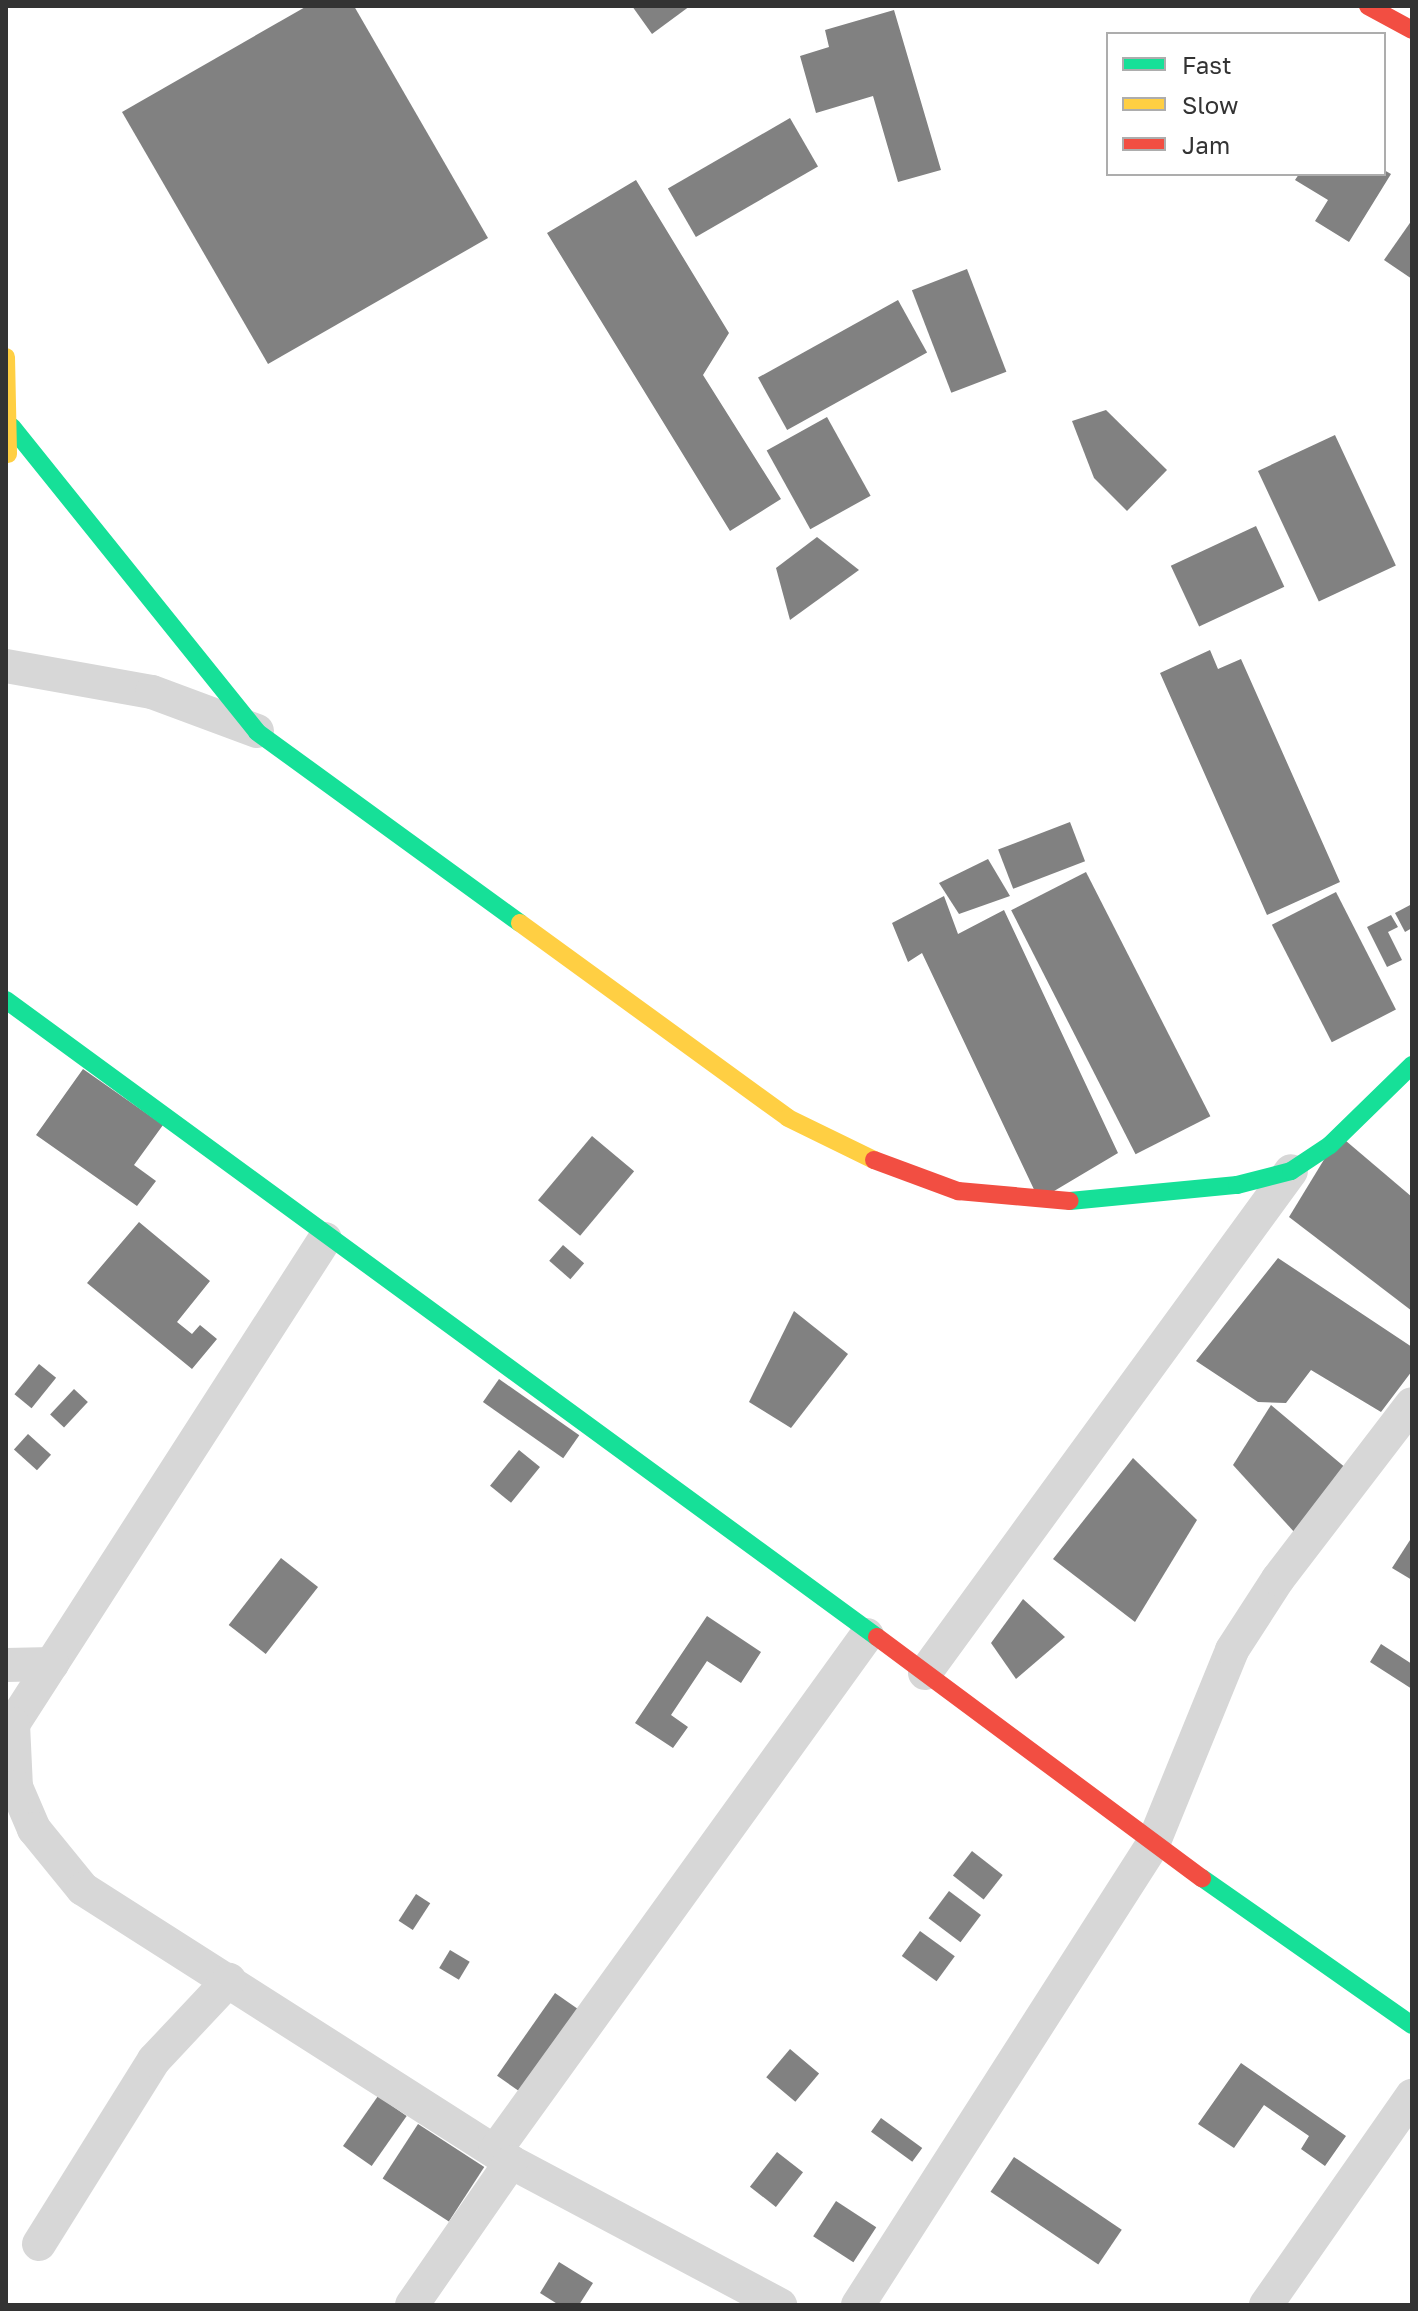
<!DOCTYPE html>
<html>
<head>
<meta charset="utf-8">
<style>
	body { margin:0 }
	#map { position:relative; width:1418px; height:2311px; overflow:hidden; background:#fff; font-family:"Golos Text",sans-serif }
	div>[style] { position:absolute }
	.building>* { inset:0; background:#818181; transform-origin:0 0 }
	.street>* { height:34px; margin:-17px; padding:0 17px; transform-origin:17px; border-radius:17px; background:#d7d7d7 }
	.fast>* { height:18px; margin:-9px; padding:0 9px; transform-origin:9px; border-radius:9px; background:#16e098 }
	.slow>* { height:18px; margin:-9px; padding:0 9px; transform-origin:9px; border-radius:9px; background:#ffcf43 }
	.jam>* { height:18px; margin:-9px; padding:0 9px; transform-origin:9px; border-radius:9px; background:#f24e42 }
	span { translate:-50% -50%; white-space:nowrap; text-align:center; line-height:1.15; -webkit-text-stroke:8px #fff; paint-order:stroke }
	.frame { position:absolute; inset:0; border:8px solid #333; pointer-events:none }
	.legend { position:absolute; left:1106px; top:32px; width:280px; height:144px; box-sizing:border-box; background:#fff; border:2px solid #adadad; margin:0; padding:10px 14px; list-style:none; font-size:24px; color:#333 }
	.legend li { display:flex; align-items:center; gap:16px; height:40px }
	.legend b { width:40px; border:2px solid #adadad }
</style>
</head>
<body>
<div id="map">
	<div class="building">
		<i style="clip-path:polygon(307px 6px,354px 6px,488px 238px,268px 364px,122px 112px)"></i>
		<i style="clip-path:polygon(632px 6px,690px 6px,652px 34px)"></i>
		<i style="clip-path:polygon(894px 10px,941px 170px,898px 182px,873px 96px,816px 113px,800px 56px,829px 47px,825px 30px)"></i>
		<i style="left:790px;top:118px;width:56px;height:141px;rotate:60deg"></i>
		<i style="clip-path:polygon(1384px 170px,1391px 174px,1349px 242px,1315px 221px,1328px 200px,1295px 180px,1299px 174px)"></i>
		<i style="clip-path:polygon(636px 180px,729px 333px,703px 375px,781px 499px,730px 531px,547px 233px)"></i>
		<i style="clip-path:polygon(1412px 220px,1412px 279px,1384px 260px)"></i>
		<i style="left:967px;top:269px;width:110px;height:59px;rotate:69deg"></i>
		<i style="left:898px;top:300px;width:60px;height:160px;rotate:61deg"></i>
		<i style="clip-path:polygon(1106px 410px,1167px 470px,1127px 511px,1094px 478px,1072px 421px)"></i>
		<i style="left:827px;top:417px;width:90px;height:69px;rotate:61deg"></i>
		<i style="left:1335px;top:435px;width:144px;height:85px;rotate:65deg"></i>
		<i style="left:1256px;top:526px;width:67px;height:94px;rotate:65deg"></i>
		<i style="clip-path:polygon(817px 537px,859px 570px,790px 620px,776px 568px)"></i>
		<i style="clip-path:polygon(1210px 650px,1218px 669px,1241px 659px,1340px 882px,1267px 915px,1160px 673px)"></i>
		<i style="left:1070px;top:822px;width:42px;height:77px;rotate:69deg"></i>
		<i style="clip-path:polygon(988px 859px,1010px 896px,959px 914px,939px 883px)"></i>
		<i style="left:1086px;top:872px;width:274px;height:84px;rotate:63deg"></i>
		<i style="left:1336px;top:892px;width:132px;height:72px;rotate:63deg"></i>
		<i style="clip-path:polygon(944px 896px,958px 934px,1004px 910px,1118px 1153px,1039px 1200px,922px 953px,908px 962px,892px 923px)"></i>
		<i style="clip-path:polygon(1412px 904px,1412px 928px,1405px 932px,1395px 913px)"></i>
		<i style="clip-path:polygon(1391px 915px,1398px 927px,1388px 932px,1402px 960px,1387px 967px,1367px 927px)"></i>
		<i style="clip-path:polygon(83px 1069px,163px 1125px,134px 1165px,156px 1181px,137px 1206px,36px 1135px)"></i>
		<i style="clip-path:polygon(1339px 1135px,1412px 1197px,1412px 1311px,1289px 1217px)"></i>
		<i style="left:592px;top:1136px;width:55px;height:84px;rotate:40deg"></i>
		<i style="clip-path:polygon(139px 1222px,210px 1281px,177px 1322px,192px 1334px,200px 1325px,217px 1339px,192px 1369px,87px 1283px)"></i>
		<i style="left:563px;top:1245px;width:28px;height:21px;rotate:41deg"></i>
		<i style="clip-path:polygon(1278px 1258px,1412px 1347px,1412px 1371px,1381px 1412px,1311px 1370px,1286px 1403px,1258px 1402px,1196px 1361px)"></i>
		<i style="clip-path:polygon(794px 1311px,848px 1354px,791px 1428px,749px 1402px)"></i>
		<i style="left:39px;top:1364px;width:22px;height:39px;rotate:39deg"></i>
		<i style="left:499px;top:1379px;width:98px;height:28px;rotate:35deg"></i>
		<i style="left:74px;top:1389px;width:19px;height:35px;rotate:43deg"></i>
		<i style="clip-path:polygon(1271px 1405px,1347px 1469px,1296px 1534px,1233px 1465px)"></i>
		<i style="left:28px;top:1434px;width:31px;height:21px;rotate:42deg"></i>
		<i style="left:519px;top:1450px;width:27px;height:46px;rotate:39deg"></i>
		<i style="clip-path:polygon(1133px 1458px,1197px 1520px,1135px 1622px,1053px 1559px)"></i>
		<i style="clip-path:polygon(1412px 1537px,1412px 1580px,1392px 1568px)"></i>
		<i style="left:281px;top:1558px;width:47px;height:85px;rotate:38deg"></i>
		<i style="clip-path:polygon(1023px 1599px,1065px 1637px,1016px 1679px,991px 1643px)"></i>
		<i style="clip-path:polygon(707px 1616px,761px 1652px,741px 1683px,707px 1661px,671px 1715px,688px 1727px,673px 1748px,635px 1723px)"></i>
		<i style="clip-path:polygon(1381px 1644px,1412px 1664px,1412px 1689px,1370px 1662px)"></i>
		<i style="left:972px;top:1851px;width:39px;height:31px;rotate:38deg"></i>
		<i style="left:949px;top:1891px;width:40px;height:34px;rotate:37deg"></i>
		<i style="left:416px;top:1894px;width:17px;height:32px;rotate:33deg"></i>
		<i style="left:920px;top:1931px;width:43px;height:31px;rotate:36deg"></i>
		<i style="left:450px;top:1950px;width:23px;height:21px;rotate:31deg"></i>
		<i style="left:555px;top:1993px;width:35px;height:101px;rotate:35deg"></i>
		<i style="left:790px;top:2049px;width:38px;height:37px;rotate:40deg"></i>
		<i style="clip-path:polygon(1241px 2063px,1346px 2136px,1325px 2166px,1301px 2149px,1309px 2136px,1264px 2105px,1234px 2148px,1198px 2124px)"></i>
		<i style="left:378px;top:2096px;width:35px;height:61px;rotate:35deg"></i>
		<i style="left:881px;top:2118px;width:51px;height:17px;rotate:36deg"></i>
		<i style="left:418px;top:2124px;width:79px;height:65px;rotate:33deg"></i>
		<i style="left:777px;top:2152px;width:33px;height:44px;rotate:38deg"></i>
		<i style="left:1014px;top:2157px;width:130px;height:42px;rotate:34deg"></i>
		<i style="left:836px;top:2201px;width:48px;height:42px;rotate:33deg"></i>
		<i style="clip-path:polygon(559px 2262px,593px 2283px,579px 2305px,559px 2305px,540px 2293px)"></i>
	</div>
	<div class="street">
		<i style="left:6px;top:666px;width:148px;rotate:10.1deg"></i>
		<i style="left:152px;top:692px;width:112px;rotate:20.4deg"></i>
		<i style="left:325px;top:1239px;width:577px;rotate:122.75deg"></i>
		<i style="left:13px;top:1724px;width:63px;rotate:87.3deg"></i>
		<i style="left:16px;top:1787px;width:46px;rotate:66.8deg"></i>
		<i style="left:34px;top:1829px;width:77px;rotate:50.8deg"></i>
		<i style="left:83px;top:1889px;width:508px;rotate:32.53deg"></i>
		<i style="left:511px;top:2162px;width:305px;rotate:28deg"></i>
		<i style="left:6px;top:1665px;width:46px;rotate:-1.2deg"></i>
		<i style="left:925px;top:1673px;width:621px;rotate:-53.9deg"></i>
		<i style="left:495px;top:2151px;width:636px;rotate:-54.21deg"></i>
		<i style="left:39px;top:2244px;width:217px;rotate:-58deg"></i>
		<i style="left:154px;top:2060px;width:110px;rotate:-46.8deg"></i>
		<i style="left:412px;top:2305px;width:174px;rotate:-55.3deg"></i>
		<i style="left:858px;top:2305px;width:547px;rotate:-57.38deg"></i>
		<i style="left:1153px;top:1844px;width:209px;rotate:-67.8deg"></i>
		<i style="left:1232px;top:1650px;width:85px;rotate:-57.1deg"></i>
		<i style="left:1278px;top:1579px;width:220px;rotate:-52.6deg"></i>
		<i style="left:1266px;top:2305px;width:255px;rotate:-55.1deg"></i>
	</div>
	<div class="fast">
		<i style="left:12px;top:427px;width:391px;rotate:51.2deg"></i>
		<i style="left:257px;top:732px;width:325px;rotate:36deg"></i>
		<i style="left:6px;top:1000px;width:1079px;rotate:36.18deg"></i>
		<i style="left:1070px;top:1201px;width:168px;rotate:-5.5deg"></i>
		<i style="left:1237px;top:1185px;width:56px;rotate:-14.5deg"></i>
		<i style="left:1291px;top:1171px;width:47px;rotate:-33.7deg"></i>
		<i style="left:1330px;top:1145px;width:115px;rotate:-44.3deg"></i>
		<i style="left:1202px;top:1878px;width:256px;rotate:35deg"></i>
	</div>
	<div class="slow">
		<i style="left:6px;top:357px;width:97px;rotate:88.8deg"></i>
		<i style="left:520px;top:923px;width:331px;rotate:36deg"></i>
		<i style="left:788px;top:1118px;width:96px;rotate:26deg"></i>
	</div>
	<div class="jam">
		<i style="left:1368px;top:6px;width:50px;rotate:28.6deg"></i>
		<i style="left:874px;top:1160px;width:90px;rotate:20.3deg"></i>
		<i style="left:958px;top:1191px;width:112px;rotate:5.1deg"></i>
		<i style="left:877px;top:1637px;width:405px;rotate:36.6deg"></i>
	</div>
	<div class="frame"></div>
	<ul class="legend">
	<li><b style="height:10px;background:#16e098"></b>Fast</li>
	<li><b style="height:10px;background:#ffcf43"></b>Slow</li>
	<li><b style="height:10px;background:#f24e42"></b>Jam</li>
	</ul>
</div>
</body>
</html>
